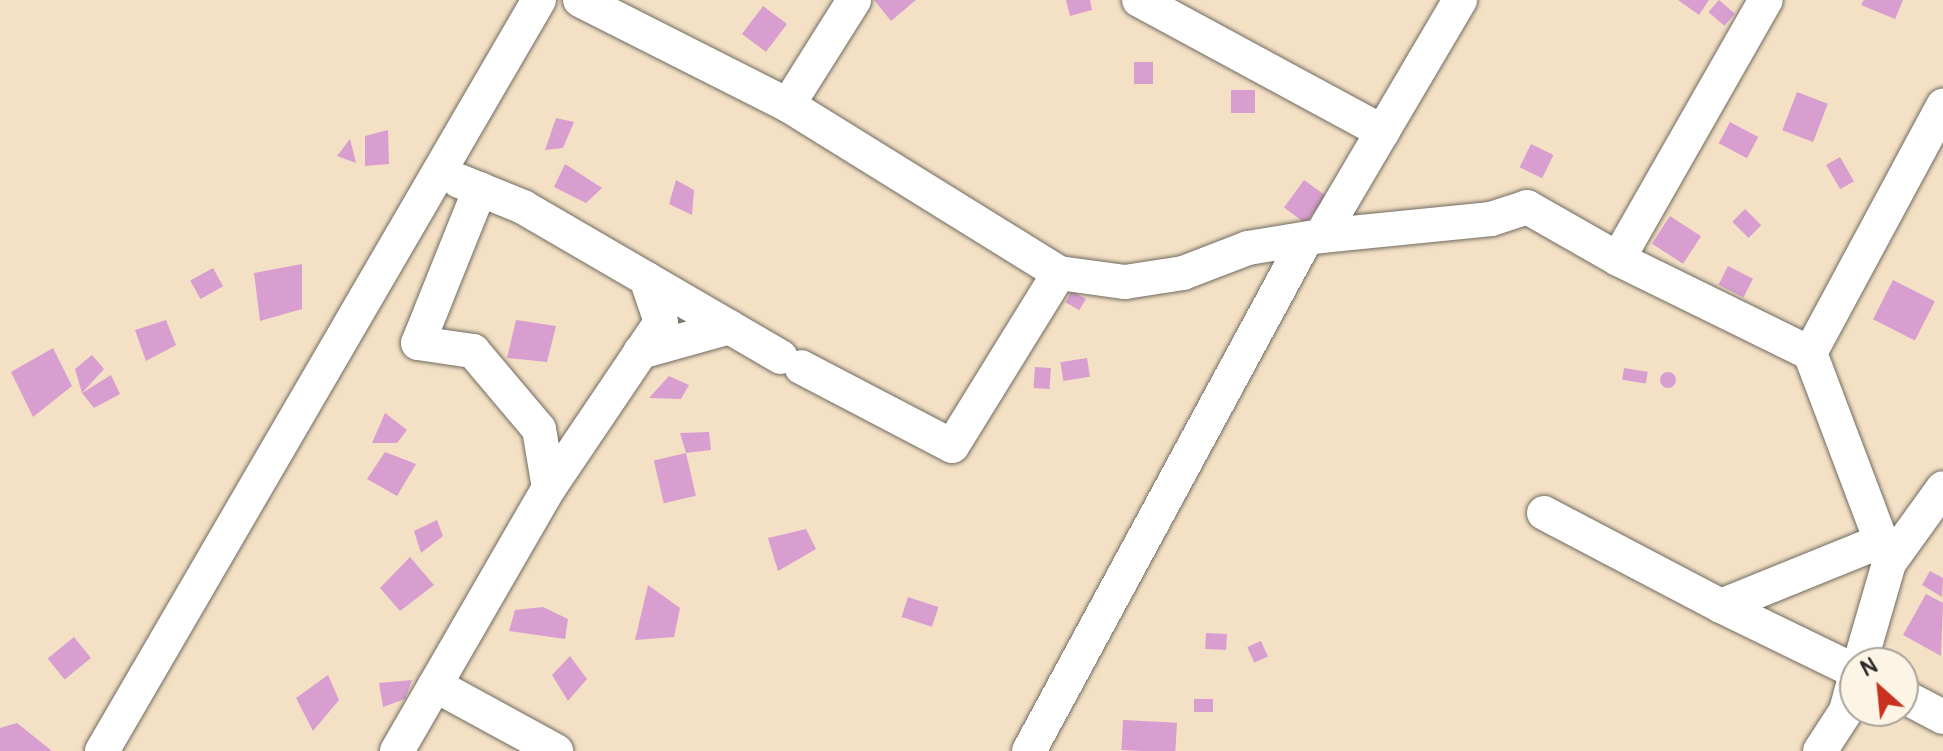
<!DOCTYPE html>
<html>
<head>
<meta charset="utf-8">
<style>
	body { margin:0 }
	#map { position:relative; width:1943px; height:751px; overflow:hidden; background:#f4e1c5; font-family:Pangolin,sans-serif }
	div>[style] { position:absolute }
	.building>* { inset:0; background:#d79ecf; transform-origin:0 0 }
	.round { border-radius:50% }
	.roads { filter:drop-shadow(0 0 2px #716b61) drop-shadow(0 0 2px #716b61) }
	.street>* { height:34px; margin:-17px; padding:0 17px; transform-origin:17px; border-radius:17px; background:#fff }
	span { translate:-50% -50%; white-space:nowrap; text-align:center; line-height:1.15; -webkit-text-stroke:6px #fcf5e5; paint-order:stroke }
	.north { position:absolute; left:1839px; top:647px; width:80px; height:80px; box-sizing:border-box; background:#fcf5e5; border:2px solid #a8a49b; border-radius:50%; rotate:333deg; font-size:22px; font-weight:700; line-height:32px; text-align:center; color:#2b2b2b }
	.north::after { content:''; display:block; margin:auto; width:28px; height:36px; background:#c8321e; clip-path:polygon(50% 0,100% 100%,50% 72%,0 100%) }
</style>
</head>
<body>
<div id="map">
	<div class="building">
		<i style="clip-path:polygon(874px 0,916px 0,891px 21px)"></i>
		<i style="clip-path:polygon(1066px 0,1090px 0,1092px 10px,1070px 16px)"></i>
		<i style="clip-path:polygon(1678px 0,1709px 0,1699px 15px)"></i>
		<i style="left:1719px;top:0;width:21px;height:16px;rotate:41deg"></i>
		<i style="clip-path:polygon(1864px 0,1903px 0,1895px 19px,1861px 5px)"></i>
		<i style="left:763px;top:6px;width:30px;height:35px;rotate:37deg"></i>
		<i style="left:1153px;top:62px;width:22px;height:19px;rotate:90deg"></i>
		<i style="left:1231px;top:90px;width:24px;height:23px"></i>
		<i style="left:1797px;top:92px;width:33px;height:41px;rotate:21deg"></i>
		<i style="clip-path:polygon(556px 118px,574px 122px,563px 148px,545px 150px)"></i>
		<i style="left:1730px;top:122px;width:32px;height:24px;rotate:28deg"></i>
		<i style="clip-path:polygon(388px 130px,389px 164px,365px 166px,365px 136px)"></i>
		<i style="clip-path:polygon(350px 139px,356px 163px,337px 156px)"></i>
		<i style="left:1531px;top:144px;width:25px;height:26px;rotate:26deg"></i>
		<i style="left:1840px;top:157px;width:28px;height:16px;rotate:60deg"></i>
		<i style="clip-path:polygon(565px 164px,602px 188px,586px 203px,554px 187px)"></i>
		<i style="clip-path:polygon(676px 180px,694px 190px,692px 215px,669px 204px)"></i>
		<i style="left:1304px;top:180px;width:27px;height:34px;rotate:36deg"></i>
		<i style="left:1745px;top:209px;width:23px;height:18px;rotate:45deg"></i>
		<i style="left:1670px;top:216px;width:37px;height:33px;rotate:33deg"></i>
		<i style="clip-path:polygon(302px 264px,302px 309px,260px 321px,254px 273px)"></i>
		<i style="left:1728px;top:266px;width:28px;height:21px;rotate:27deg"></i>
		<i style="left:213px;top:268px;width:21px;height:26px;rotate:61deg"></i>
		<i style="left:1893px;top:280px;width:47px;height:44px;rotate:27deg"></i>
		<i style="left:1072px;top:291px;width:16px;height:13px;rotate:30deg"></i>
		<i style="clip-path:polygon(166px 320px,176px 345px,146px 361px,135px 330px)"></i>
		<i style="clip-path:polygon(516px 320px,556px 326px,547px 362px,507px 358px)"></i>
		<i style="clip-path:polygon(53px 348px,72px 386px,33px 417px,11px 372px)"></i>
		<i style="clip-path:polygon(92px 355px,104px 369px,82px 393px,111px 375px,120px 394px,94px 408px,82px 393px,75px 369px)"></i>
		<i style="left:1087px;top:358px;width:19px;height:27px;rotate:81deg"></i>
		<i style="left:1035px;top:367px;width:16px;height:21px;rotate:4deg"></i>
		<i style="left:1624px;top:368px;width:24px;height:12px;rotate:9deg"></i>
		<i class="round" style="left:1660px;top:372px;width:16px;height:16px"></i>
		<i style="clip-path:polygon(669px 376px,689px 385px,681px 399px,649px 398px)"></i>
		<i style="clip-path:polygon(385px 413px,407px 430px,397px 443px,372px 443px)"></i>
		<i style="clip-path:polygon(709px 432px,711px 450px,686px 453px,680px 433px)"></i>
		<i style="clip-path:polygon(385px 452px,416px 464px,397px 496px,367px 479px)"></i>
		<i style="left:686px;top:453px;width:44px;height:33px;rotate:77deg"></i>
		<i style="clip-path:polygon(437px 520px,443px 536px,421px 553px,414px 531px)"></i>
		<i style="clip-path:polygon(806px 529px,816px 549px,778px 571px,768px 538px)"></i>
		<i style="clip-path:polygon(410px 557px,434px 585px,400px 611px,380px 588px)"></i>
		<i style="clip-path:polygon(1930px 571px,1943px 578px,1942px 597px,1922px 585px)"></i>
		<i style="clip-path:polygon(648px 585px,680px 608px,674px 637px,635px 640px)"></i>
		<i style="clip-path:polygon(1926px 594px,1943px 603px,1941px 656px,1903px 635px)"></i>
		<i style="left:908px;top:597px;width:32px;height:21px;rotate:18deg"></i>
		<i style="clip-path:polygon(543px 607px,568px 619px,565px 639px,509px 631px,515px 610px)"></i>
		<i style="left:1206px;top:633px;width:21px;height:16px;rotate:3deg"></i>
		<i style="left:74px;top:637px;width:27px;height:34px;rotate:51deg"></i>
		<i style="left:1261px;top:641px;width:17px;height:15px;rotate:66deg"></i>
		<i style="clip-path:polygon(570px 656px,587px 679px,568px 701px,552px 675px)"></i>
		<i style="clip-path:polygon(328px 675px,339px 700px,313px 731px,296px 698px)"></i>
		<i style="clip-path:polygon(412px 680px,405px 699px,383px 707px,379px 683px)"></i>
		<i style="left:1194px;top:699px;width:19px;height:13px"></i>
		<i style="left:1123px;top:720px;width:54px;height:30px;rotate:3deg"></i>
		<i style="clip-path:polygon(17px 723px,52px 751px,0 751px,0 728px)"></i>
	</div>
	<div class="roads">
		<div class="street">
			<i style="left:580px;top:0;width:233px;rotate:26.8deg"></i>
			<i style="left:788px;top:105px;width:124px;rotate:-57.8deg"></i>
			<i style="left:1139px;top:0;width:277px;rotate:28.4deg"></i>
			<i style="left:788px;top:105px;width:319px;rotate:31.8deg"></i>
			<i style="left:1059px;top:273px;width:203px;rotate:121.7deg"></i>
			<i style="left:952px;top:446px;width:170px;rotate:-152.4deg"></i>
			<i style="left:459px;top:181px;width:69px;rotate:22.1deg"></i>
			<i style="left:523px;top:207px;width:298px;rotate:30.2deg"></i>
			<i style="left:480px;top:189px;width:166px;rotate:111.9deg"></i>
			<i style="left:418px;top:343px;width:56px;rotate:8.3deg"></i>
			<i style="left:473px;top:351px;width:102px;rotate:49.8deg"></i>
			<i style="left:539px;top:429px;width:60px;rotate:80.4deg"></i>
			<i style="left:549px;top:488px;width:200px;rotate:-56deg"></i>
			<i style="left:661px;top:322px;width:46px;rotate:-108.8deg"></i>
			<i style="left:1321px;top:236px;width:171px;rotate:-5.7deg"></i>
			<i style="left:1491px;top:219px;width:38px;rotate:-18deg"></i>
			<i style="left:1527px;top:207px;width:105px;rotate:29.7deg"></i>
			<i style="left:1618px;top:259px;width:298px;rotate:-60.3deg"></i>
			<i style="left:1618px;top:259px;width:214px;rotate:26.1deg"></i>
			<i style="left:1810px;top:353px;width:281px;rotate:-61.7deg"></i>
			<i style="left:1059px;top:273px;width:67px;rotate:7.8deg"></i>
			<i style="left:1125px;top:282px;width:59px;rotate:-8.8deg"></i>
			<i style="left:1183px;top:273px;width:70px;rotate:-21deg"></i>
			<i style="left:1248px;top:248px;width:74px;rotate:-9.3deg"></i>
			<i style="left:1321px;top:236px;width:274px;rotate:-59.5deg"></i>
			<i style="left:640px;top:352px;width:93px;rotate:-15.5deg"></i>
			<i style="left:1810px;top:353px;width:223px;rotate:69.3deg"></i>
			<i style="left:1544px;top:513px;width:200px;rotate:27.7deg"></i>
			<i style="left:1721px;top:606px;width:173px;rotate:-22.1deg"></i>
			<i style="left:1721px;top:606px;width:149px;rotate:25.9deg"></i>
			<i style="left:1860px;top:663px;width:104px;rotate:-73.8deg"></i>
			<i style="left:1889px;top:563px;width:92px;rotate:-54.2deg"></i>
			<i style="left:435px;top:685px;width:138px;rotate:28.6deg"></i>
			<i style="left:1903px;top:696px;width:45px;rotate:27.7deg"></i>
			<i style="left:102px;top:751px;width:869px;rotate:-59.81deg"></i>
			<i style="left:397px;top:751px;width:304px;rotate:-60deg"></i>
			<i style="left:1029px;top:751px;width:582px;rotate:-61.59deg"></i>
			<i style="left:1820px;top:751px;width:48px;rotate:-57deg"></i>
			<i style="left:1846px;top:711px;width:34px;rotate:-75deg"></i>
		</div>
	</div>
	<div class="north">N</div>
</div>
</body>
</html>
